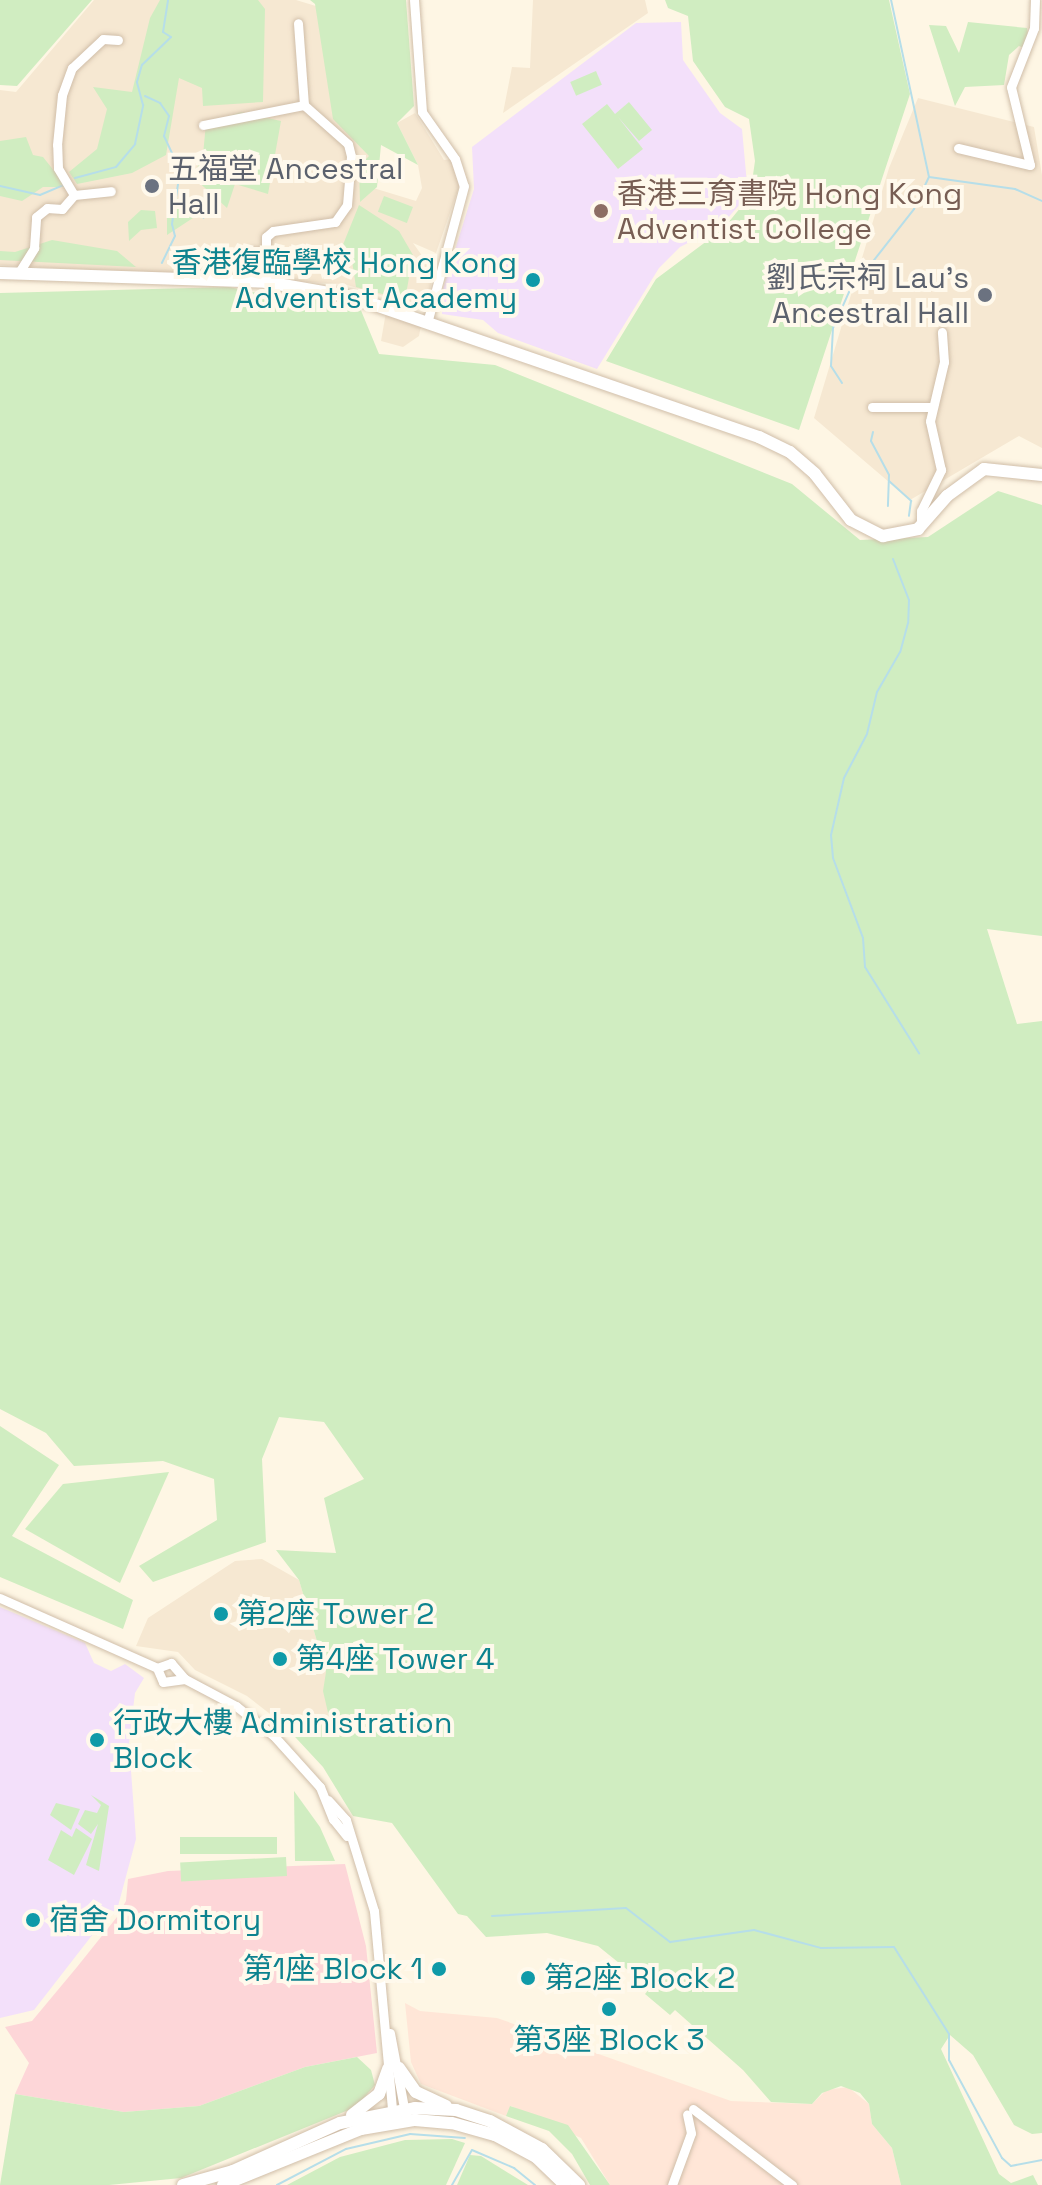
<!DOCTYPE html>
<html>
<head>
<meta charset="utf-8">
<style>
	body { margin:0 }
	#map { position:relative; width:1042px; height:2185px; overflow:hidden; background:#fef6e4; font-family:"Space Grotesk","Noto Sans TC",sans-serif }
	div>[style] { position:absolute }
	.residential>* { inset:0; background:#f6e8d2 }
	.commercial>* { inset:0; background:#ffe6d7 }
	.education>* { inset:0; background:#f3e0fa }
	.medical>* { inset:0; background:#fdd6d8 }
	.green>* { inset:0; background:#d0edc1; transform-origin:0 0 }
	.stream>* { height:2px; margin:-1px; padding:0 1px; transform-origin:1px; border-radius:1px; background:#b6dee9 }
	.roads { filter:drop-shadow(0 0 2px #d0bea9) drop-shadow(0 0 2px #d0bea9) }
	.minor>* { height:9px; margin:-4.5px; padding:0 4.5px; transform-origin:4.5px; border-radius:4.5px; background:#fff }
	.secondary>* { height:12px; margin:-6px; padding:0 6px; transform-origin:6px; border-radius:6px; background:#fff }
	.dots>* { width:22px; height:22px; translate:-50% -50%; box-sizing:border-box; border:4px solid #fff9ec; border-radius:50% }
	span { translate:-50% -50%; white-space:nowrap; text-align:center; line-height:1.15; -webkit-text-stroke:8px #fff9ec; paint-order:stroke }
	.worship-label { font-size:30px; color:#5b616d }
	.left { translate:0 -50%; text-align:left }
	.right { translate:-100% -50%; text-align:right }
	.education-label { font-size:30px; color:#785e54 }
	.culture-label { font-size:30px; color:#0d838f }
</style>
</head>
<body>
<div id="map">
	<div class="residential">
		<i style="clip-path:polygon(94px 0,296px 0,385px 27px,370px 187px,416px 201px,422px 188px,418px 165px,397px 123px,415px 113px,444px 160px,452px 159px,461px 181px,436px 253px,413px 243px,433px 271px,427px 309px,344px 284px,0 265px,0 90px,16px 92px)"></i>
		<i style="clip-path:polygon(533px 0,645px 0,648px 13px,503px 113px,512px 67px,530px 68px)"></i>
		<i style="clip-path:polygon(918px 98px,1034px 127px,1042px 175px,1042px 448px,1019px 436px,910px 500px,814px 418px,889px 168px)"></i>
		<i style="clip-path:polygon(386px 312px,422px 320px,419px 336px,403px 347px,381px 341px)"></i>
		<i style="clip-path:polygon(262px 1559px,299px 1580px,326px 1672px,329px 1717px,318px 1730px,283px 1724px,247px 1696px,195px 1670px,178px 1652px,136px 1646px,148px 1618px,235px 1561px)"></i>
	</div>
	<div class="commercial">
		<i style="clip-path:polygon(405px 2003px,420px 2011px,497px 2018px,731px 2101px,812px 2104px,826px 2090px,848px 2087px,869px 2104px,872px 2124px,892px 2148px,901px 2185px,610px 2185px,581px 2138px,511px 2106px,506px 2116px,421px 2084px,411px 2062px)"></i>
	</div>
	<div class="education">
		<i style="clip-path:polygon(681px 22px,683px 60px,720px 113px,742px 129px,748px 195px,720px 227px,680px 247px,659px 268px,597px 369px,498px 333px,483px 320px,442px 314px,443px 288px,474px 189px,472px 147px,636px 23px)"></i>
		<i style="clip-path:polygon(0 1607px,85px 1643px,94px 1663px,111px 1671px,125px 1664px,144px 1678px,135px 1693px,129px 1743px,136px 1839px,117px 1910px,107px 1916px,34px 2010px,0 2018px)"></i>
	</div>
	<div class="medical">
		<i style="clip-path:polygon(345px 1864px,366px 1946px,377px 2053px,305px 2067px,199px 2106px,124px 2112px,15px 2094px,29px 2063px,5px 2027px,32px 2021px,77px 1967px,117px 1917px,126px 1901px,128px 1879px,168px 1871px)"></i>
	</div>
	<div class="green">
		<i style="clip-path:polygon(0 0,92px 0,17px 86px,0 85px)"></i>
		<i style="clip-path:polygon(160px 0,258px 0,265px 9px,263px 102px,203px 106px,202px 88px,179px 78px,166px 155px,132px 173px,77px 184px,69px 172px,97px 149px,107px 109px,93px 87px,132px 92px,150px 18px)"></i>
		<i style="clip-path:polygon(310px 0,406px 0,414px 106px,397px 123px,418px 165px,381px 145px,377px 187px,360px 202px,359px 166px,369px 156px,333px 119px,315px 4px)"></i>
		<i style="clip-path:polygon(665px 0,889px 0,910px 94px,799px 430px,606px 361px,656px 279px,723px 229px,750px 196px,755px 161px,749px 119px,725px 107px,693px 61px,688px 16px,668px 8px)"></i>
		<i style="clip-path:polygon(968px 22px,1027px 28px,1031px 51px,1019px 46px,1009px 55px,1004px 85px,965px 87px,955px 106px,929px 25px,946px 26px,959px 53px)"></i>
		<i style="left:596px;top:71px;width:15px;height:28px;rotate:67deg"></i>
		<i style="clip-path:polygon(629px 102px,652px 130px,639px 141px,618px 117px,643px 149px,618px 169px,582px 124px,607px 104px,615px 114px)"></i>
		<i style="clip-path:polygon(241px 112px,281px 121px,268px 194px,235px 184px,227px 208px,193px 177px,203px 155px,206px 123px)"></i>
		<i style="clip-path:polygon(26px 137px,33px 155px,43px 157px,67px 187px,43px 187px,22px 201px,0 196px,0 141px)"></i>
		<i style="clip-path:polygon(173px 194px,196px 216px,167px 235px,167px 209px)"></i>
		<i style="left:384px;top:196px;width:31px;height:17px;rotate:21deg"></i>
		<i style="clip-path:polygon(359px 205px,399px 231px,413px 255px,405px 300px,356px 287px,352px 261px,340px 252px)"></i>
		<i style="clip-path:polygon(141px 210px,155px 211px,157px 228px,141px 230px,129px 241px,128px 222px)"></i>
		<i style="clip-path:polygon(52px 240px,117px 251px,136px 267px,0 260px,0 251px,15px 252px)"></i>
		<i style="clip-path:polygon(229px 287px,271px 296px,311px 295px,360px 308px,379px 354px,495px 365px,792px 484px,860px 540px,928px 537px,998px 491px,1042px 505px,1042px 936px,987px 929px,1017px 1024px,1042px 1021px,1042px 2133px,1032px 2134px,1014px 2125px,973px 2055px,950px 2035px,941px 2049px,999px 2174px,1011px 2183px,1033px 2175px,1038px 2185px,901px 2185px,892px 2148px,872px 2124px,869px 2104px,860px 2093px,841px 2086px,822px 2093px,812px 2104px,771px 2102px,743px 2070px,675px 2010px,670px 2015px,645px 1994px,650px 1988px,598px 1946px,547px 1933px,486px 1937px,467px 1916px,458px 1914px,392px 1823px,353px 1816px,323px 1767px,283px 1724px,317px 1730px,329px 1717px,323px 1691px,326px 1672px,299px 1580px,276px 1550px,336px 1553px,324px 1498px,364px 1479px,324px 1422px,279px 1417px,262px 1459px,266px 1542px,153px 1582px,139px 1566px,217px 1520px,214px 1479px,163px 1461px,74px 1466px,46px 1433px,0 1409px,0 293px)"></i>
		<i style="clip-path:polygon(0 1426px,59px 1465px,12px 1536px,133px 1600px,123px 1629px,0 1577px)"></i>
		<i style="clip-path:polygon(169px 1472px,120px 1583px,25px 1529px,63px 1484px)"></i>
		<i style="clip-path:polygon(294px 1791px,320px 1827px,335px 1861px,295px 1861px)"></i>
		<i style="clip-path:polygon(91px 1795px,109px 1806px,99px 1871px,86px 1865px,98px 1824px,91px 1834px,78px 1824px,85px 1810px,97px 1813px,101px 1805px)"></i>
		<i style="clip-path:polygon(56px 1803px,80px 1809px,71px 1830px,50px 1815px)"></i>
		<i style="clip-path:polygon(76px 1828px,92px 1839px,74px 1875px,48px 1860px,61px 1830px,72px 1837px)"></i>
		<i style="left:277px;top:1837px;width:17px;height:97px;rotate:90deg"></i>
		<i style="left:286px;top:1857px;width:19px;height:106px;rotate:87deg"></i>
		<i style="clip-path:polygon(357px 2057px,371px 2070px,375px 2085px,356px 2107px,181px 2178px,109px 2185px,0 2185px,15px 2094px,124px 2112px,199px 2106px,305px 2067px)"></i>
		<i style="clip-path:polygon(510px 2106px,568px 2125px,610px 2185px,590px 2185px,572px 2154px,549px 2131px,506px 2116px)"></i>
		<i style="clip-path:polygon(452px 2139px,465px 2143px,446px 2185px,287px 2185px,340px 2157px,405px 2140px)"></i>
		<i style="clip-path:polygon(470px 2155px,481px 2156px,528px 2185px,457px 2185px)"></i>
	</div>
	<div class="stream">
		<i style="left:145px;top:96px;width:17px;rotate:25deg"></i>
		<i style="left:160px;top:103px;width:16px;rotate:55deg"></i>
		<i style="left:169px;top:116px;width:21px;rotate:104deg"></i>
		<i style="left:164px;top:136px;width:38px;rotate:65deg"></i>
		<i style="left:180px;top:171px;width:54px;rotate:98.6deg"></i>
		<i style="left:172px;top:224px;width:12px;rotate:76deg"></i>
		<i style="left:175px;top:236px;width:30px;rotate:116deg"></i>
		<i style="left:929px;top:177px;width:87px;rotate:7.9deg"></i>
		<i style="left:1015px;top:189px;width:30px;rotate:24deg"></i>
		<i style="left:75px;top:178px;width:42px;rotate:-15deg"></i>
		<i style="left:116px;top:167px;width:30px;rotate:-50deg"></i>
		<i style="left:135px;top:144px;width:40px;rotate:-78deg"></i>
		<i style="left:143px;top:105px;width:24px;rotate:-105deg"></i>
		<i style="left:137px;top:82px;width:18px;rotate:-74deg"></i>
		<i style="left:142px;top:65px;width:40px;rotate:-44deg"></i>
		<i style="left:171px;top:37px;width:9px;rotate:-148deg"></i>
		<i style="left:163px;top:32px;width:32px;rotate:-81deg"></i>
		<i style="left:0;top:186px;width:41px;rotate:12.7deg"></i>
		<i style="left:40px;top:195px;width:26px;rotate:-23deg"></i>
		<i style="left:181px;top:198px;width:30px;rotate:41deg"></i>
		<i style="left:842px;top:383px;width:20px;rotate:-123deg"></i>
		<i style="left:831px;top:366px;width:38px;rotate:-87deg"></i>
		<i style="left:833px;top:328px;width:39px;rotate:-66deg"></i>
		<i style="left:849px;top:292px;width:105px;rotate:-51.9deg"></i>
		<i style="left:914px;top:209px;width:35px;rotate:-65deg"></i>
		<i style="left:929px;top:177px;width:181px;rotate:-102.1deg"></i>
		<i style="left:873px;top:432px;width:9px;rotate:103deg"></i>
		<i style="left:871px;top:441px;width:38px;rotate:62deg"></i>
		<i style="left:889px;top:475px;width:31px;rotate:92deg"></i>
		<i style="left:889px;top:481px;width:30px;rotate:42deg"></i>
		<i style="left:911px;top:501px;width:15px;rotate:98deg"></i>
		<i style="left:893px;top:559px;width:44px;rotate:68.7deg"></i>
		<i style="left:909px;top:600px;width:23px;rotate:92deg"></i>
		<i style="left:908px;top:623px;width:30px;rotate:105deg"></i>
		<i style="left:900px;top:652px;width:46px;rotate:119.9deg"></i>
		<i style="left:877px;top:692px;width:43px;rotate:103.4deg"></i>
		<i style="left:867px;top:734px;width:50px;rotate:117.6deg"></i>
		<i style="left:844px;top:778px;width:58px;rotate:102.8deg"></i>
		<i style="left:831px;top:835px;width:23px;rotate:85deg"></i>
		<i style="left:833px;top:858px;width:85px;rotate:69.4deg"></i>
		<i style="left:863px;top:938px;width:29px;rotate:86deg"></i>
		<i style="left:865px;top:967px;width:102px;rotate:57.9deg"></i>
		<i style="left:492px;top:1916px;width:134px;rotate:-3.4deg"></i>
		<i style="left:626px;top:1908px;width:56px;rotate:37.7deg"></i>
		<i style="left:670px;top:1942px;width:85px;rotate:-8.1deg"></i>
		<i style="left:754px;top:1930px;width:69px;rotate:15deg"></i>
		<i style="left:821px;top:1948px;width:73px;rotate:-0.8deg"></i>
		<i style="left:894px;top:1947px;width:103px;rotate:57.7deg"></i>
		<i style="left:949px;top:2034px;width:26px;rotate:90deg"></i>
		<i style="left:949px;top:2060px;width:111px;rotate:61.6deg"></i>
		<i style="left:1002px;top:2158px;width:12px;rotate:42deg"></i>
		<i style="left:1011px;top:2166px;width:32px;rotate:-11deg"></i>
		<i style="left:277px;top:2185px;width:78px;rotate:-27.6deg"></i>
		<i style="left:346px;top:2149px;width:66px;rotate:-13.2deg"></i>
		<i style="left:410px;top:2134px;width:55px;rotate:4.2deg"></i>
		<i style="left:452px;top:2185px;width:40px;rotate:-60.3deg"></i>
		<i style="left:472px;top:2150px;width:46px;rotate:23.2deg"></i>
		<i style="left:514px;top:2168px;width:27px;rotate:39deg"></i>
	</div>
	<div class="roads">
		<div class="minor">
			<i style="left:414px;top:0;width:112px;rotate:85.9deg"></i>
			<i style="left:422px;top:112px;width:57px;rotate:54.9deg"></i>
			<i style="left:455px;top:159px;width:28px;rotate:72deg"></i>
			<i style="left:464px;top:186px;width:138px;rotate:105.1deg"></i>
			<i style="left:203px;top:125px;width:103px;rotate:-11.2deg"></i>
			<i style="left:958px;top:148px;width:74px;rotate:13.3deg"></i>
			<i style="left:1030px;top:165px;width:80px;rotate:-103.7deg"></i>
			<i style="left:1011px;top:87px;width:63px;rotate:-68.7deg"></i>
			<i style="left:1034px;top:28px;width:28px;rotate:-88deg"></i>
			<i style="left:74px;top:195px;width:37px;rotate:-6deg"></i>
			<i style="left:252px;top:252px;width:10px"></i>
			<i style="left:262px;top:252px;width:11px;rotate:90deg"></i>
			<i style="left:18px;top:274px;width:31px;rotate:-58deg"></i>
			<i style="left:34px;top:248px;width:31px;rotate:-86deg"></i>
			<i style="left:36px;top:217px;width:14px;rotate:-39deg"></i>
			<i style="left:47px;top:208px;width:15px;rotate:4deg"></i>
			<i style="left:62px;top:209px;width:18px;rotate:-49deg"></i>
			<i style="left:74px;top:195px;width:31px;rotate:-121deg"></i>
			<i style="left:58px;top:168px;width:23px;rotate:-92deg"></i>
			<i style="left:57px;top:145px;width:50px;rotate:-84.3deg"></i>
			<i style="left:62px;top:95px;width:29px;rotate:-70deg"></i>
			<i style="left:72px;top:68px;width:42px;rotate:-43.1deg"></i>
			<i style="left:103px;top:39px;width:15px;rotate:4deg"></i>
			<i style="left:266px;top:282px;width:45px;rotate:-90deg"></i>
			<i style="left:266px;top:237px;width:9px;rotate:-41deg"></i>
			<i style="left:273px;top:231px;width:63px;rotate:-8.3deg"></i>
			<i style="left:335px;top:222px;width:21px;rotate:-55deg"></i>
			<i style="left:347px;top:205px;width:49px;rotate:-85.3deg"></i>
			<i style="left:351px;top:156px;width:12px;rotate:-104deg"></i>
			<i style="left:348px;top:144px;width:59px;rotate:-138.4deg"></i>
			<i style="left:304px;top:105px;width:82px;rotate:-94.2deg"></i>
			<i style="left:872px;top:407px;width:60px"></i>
			<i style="left:921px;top:526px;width:15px;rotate:-90deg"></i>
			<i style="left:921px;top:511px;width:46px;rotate:-64deg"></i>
			<i style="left:941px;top:470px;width:50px;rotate:-102.7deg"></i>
			<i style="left:930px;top:421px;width:61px;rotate:-76.7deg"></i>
			<i style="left:944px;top:362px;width:30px;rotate:-94deg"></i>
			<i style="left:0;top:1598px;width:172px;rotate:24deg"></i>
			<i style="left:157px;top:1668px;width:15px;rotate:-20deg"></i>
			<i style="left:171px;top:1663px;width:21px;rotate:49deg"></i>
			<i style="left:185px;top:1679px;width:58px;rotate:27.9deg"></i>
			<i style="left:236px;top:1706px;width:48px;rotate:38.3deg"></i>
			<i style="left:274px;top:1736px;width:69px;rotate:48deg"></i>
			<i style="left:320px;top:1787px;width:35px;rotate:68deg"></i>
			<i style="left:333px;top:1819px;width:22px;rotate:51deg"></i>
			<i style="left:157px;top:1668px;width:15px;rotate:67deg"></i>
			<i style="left:163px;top:1682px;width:22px;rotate:-8deg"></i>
			<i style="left:328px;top:1800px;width:27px;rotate:48deg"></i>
			<i style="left:346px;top:1820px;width:95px;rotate:72.9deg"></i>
			<i style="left:374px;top:1911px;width:208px;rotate:84.8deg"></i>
			<i style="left:390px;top:2033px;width:81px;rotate:79.4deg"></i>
			<i style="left:693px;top:2109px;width:125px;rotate:37.5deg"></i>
			<i style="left:672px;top:2185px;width:55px;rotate:-69.9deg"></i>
			<i style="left:691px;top:2133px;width:19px;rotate:-102deg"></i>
		</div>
		<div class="secondary">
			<i style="left:0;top:273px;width:266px;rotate:1.9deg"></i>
			<i style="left:266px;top:282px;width:87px;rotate:9.9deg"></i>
			<i style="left:352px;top:297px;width:430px;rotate:19deg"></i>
			<i style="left:759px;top:437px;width:34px;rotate:26deg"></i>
			<i style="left:790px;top:452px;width:33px;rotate:41deg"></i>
			<i style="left:815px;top:474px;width:58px;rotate:52deg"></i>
			<i style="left:851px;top:520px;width:36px;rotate:27deg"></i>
			<i style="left:883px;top:536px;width:36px;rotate:-11deg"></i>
			<i style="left:918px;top:529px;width:44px;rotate:-48.7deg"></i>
			<i style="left:947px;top:496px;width:46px;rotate:-36.1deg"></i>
			<i style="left:984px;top:469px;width:58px;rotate:5.9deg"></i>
			<i style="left:399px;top:2068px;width:29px;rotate:55deg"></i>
			<i style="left:416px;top:2092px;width:33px;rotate:25deg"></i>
			<i style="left:352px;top:2115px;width:34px;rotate:-38deg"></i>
			<i style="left:379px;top:2094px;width:27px;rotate:-70deg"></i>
			<i style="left:183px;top:2185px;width:52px;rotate:-15.6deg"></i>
			<i style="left:233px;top:2171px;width:117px;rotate:-24.2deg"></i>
			<i style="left:340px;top:2123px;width:76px;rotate:-11.3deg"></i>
			<i style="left:415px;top:2108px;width:41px;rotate:2.8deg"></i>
			<i style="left:456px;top:2110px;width:36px;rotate:18deg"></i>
			<i style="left:490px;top:2121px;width:59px;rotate:28.3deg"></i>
			<i style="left:542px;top:2149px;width:52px;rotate:44.2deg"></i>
			<i style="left:223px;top:2185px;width:149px;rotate:-22.1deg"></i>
			<i style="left:361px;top:2129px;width:55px;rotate:-9.5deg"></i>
			<i style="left:415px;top:2120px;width:37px;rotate:5deg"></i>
			<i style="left:452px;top:2123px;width:45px;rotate:15.6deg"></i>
			<i style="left:495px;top:2135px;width:47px;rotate:28.2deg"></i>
			<i style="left:536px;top:2157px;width:40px;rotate:44deg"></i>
		</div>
	</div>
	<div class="dots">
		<i style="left:152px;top:186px;background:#6b7280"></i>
		<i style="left:601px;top:211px;background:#8d6e63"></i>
		<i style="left:533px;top:280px;background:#0f9aa8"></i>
		<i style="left:985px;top:295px;background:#6b7280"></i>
		<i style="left:221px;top:1614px;background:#0f9aa8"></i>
		<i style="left:280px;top:1659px;background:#0f9aa8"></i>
		<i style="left:97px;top:1740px;background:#0f9aa8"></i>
		<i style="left:33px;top:1920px;background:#0f9aa8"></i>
		<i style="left:439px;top:1969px;background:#0f9aa8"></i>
		<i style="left:528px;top:1978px;background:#0f9aa8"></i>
		<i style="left:609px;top:2009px;background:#0f9aa8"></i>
	</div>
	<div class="worship-label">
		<span class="left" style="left:168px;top:186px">五福堂 Ancestral<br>Hall</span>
		<span class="right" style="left:969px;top:295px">劉氏宗祠 Lau's<br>Ancestral Hall</span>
	</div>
	<div class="education-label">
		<span class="left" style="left:617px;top:211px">香港三育書院 Hong Kong<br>Adventist College</span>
	</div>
	<div class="culture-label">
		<span class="right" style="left:517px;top:280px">香港復臨學校 Hong Kong<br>Adventist Academy</span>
		<span class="left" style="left:237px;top:1614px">第2座 Tower 2</span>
		<span class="left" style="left:296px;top:1659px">第4座 Tower 4</span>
		<span class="left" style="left:113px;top:1740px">行政大樓 Administration<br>Block</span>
		<span class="left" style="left:49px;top:1920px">宿舍 Dormitory</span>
		<span class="right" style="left:423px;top:1969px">第1座 Block 1</span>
		<span class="left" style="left:544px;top:1978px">第2座 Block 2</span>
		<span style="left:609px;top:2040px">第3座 Block 3</span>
	</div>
</div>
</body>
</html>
